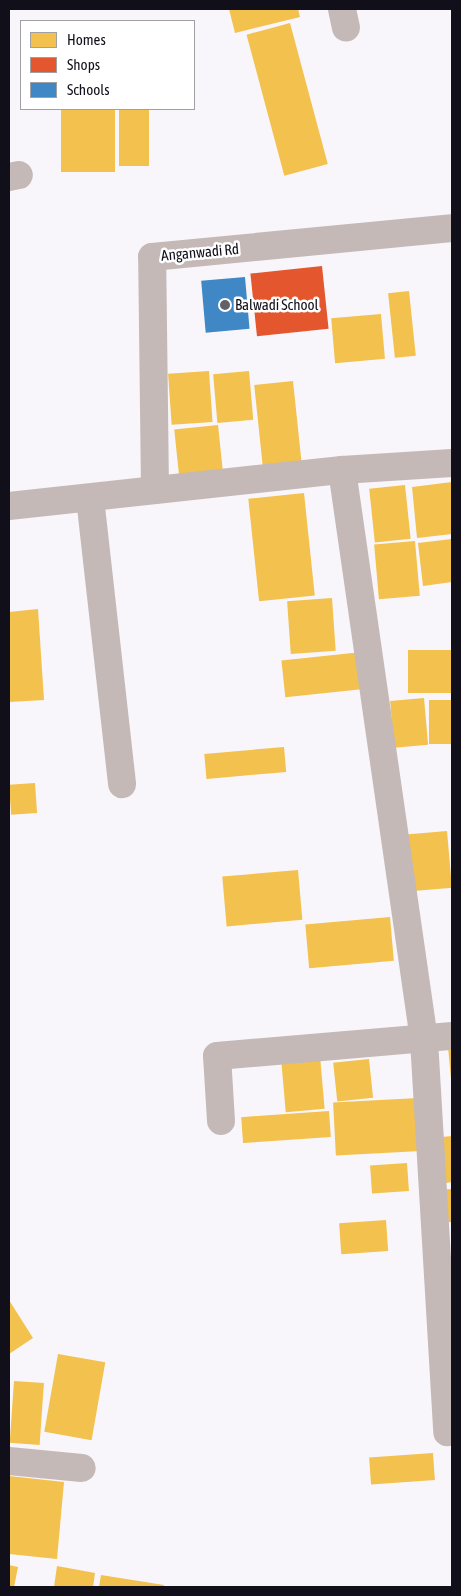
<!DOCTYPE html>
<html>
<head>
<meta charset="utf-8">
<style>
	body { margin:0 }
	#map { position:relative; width:461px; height:1596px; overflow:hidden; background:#f8f6fb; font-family:"Asap Condensed",sans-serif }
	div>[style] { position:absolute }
	.homes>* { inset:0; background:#f2c14e; transform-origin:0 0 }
	.shops>* { inset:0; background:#e4572e; transform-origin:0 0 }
	.schools>* { inset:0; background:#3f88c5; transform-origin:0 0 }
	.minor>* { height:28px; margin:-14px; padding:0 14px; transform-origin:14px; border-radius:14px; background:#c4b9b7 }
	.dots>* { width:14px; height:14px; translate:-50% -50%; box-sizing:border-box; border:2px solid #fff; border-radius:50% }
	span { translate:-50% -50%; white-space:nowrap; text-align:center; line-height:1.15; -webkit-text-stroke:5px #fff; paint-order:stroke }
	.street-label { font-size:15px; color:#110f1a }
	.poi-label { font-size:15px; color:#110f1a }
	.left { translate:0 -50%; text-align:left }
	.frame { position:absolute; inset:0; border:10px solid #110f1a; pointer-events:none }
	.legend { position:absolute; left:20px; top:20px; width:175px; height:90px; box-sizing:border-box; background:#fff; border:1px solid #a09fa3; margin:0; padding:6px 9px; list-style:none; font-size:15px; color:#110f1a }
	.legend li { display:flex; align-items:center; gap:10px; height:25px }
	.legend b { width:25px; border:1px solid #a09fa3 }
</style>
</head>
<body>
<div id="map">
	<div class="homes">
		<i style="clip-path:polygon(229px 9px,298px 9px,300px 17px,235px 33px)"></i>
		<i style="left:290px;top:23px;width:146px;height:45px;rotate:75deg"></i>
		<i style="left:61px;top:109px;width:54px;height:63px"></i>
		<i style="left:119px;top:109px;width:30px;height:57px"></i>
		<i style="left:409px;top:291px;width:65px;height:21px;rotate:84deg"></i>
		<i style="left:381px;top:314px;width:45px;height:50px;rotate:85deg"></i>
		<i style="left:209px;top:371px;width:51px;height:41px;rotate:86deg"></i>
		<i style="left:249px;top:371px;width:49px;height:36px;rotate:85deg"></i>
		<i style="left:293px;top:381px;width:92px;height:39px;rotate:84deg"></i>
		<i style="left:218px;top:425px;width:48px;height:44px;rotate:84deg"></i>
		<i style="clip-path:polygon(452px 482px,452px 534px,417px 538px,412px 487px)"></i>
		<i style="left:405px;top:485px;width:54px;height:36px;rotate:84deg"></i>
		<i style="left:304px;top:493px;width:103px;height:56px;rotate:84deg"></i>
		<i style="clip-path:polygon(452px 539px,452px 582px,423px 586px,418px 543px)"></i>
		<i style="left:415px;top:541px;width:55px;height:41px;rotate:85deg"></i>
		<i style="left:332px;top:598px;width:53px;height:45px;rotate:86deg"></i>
		<i style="clip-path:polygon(38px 609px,44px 700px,9px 702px,9px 612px)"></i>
		<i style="left:452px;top:650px;width:43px;height:44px;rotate:90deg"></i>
		<i style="left:362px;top:652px;width:37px;height:81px;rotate:84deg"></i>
		<i style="left:424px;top:698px;width:47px;height:34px;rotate:85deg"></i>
		<i style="left:452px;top:700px;width:44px;height:23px;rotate:90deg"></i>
		<i style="left:284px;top:747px;width:25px;height:80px;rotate:85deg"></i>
		<i style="left:35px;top:783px;width:30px;height:26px;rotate:86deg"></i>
		<i style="left:447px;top:831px;width:57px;height:44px;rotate:85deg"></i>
		<i style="left:298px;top:870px;width:50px;height:76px;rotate:85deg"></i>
		<i style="left:390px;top:917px;width:44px;height:85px;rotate:85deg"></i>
		<i style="clip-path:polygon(448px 1047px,452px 1047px,452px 1079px,451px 1079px)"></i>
		<i style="left:320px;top:1056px;width:53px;height:39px;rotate:85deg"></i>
		<i style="left:369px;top:1059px;width:39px;height:36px;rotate:84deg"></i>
		<i style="left:418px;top:1098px;width:53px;height:85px;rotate:87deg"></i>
		<i style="left:329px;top:1111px;width:26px;height:88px;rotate:86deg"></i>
		<i style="clip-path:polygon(452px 1136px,452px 1182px,446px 1183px,442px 1137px)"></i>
		<i style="left:407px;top:1163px;width:28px;height:37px;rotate:86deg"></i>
		<i style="clip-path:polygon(452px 1189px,452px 1222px,438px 1223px,435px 1190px)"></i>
		<i style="left:386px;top:1220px;width:31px;height:47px;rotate:86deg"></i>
		<i style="clip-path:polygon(9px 1300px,33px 1338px,9px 1354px)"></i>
		<i style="left:58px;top:1354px;width:48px;height:79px;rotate:10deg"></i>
		<i style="left:14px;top:1381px;width:30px;height:62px;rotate:4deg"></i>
		<i style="left:433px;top:1453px;width:27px;height:64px;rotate:86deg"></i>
		<i style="clip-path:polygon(9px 1476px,64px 1482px,57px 1559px,9px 1554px)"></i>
		<i style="clip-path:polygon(9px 1565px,18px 1567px,14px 1587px,9px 1587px)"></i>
		<i style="clip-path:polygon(57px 1566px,95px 1573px,93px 1587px,54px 1587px)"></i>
		<i style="clip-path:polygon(101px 1575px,164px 1585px,163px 1587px,99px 1587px)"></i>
	</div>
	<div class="shops">
		<i style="left:322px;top:266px;width:63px;height:72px;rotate:84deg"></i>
	</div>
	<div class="schools">
		<i style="left:245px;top:277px;width:52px;height:44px;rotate:85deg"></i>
	</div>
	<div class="minor">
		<i style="left:342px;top:9px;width:19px;rotate:78deg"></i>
		<i style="left:9px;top:177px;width:10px;rotate:-11deg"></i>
		<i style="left:342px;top:470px;width:576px;rotate:81.81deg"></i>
		<i style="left:424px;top:1040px;width:393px;rotate:86.6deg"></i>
		<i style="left:155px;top:490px;width:233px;rotate:-90.7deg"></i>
		<i style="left:152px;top:257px;width:301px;rotate:-5.5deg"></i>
		<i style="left:90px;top:498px;width:288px;rotate:83.6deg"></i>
		<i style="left:9px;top:506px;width:335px;rotate:-6.2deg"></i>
		<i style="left:342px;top:470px;width:110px;rotate:-3.6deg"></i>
		<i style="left:221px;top:1121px;width:65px;rotate:-93.5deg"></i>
		<i style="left:217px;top:1056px;width:236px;rotate:-4.9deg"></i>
		<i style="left:9px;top:1461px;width:73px;rotate:5.5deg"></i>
	</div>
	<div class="dots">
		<i style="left:225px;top:305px;background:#626069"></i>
	</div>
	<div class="street-label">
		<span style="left:200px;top:252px;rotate:-5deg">Anganwadi Rd</span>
	</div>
	<div class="poi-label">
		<span class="left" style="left:235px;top:305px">Balwadi School</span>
	</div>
	<div class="frame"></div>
	<ul class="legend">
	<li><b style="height:14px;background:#f2c14e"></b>Homes</li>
	<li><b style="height:14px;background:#e4572e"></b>Shops</li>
	<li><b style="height:14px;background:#3f88c5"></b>Schools</li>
	</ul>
</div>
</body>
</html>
